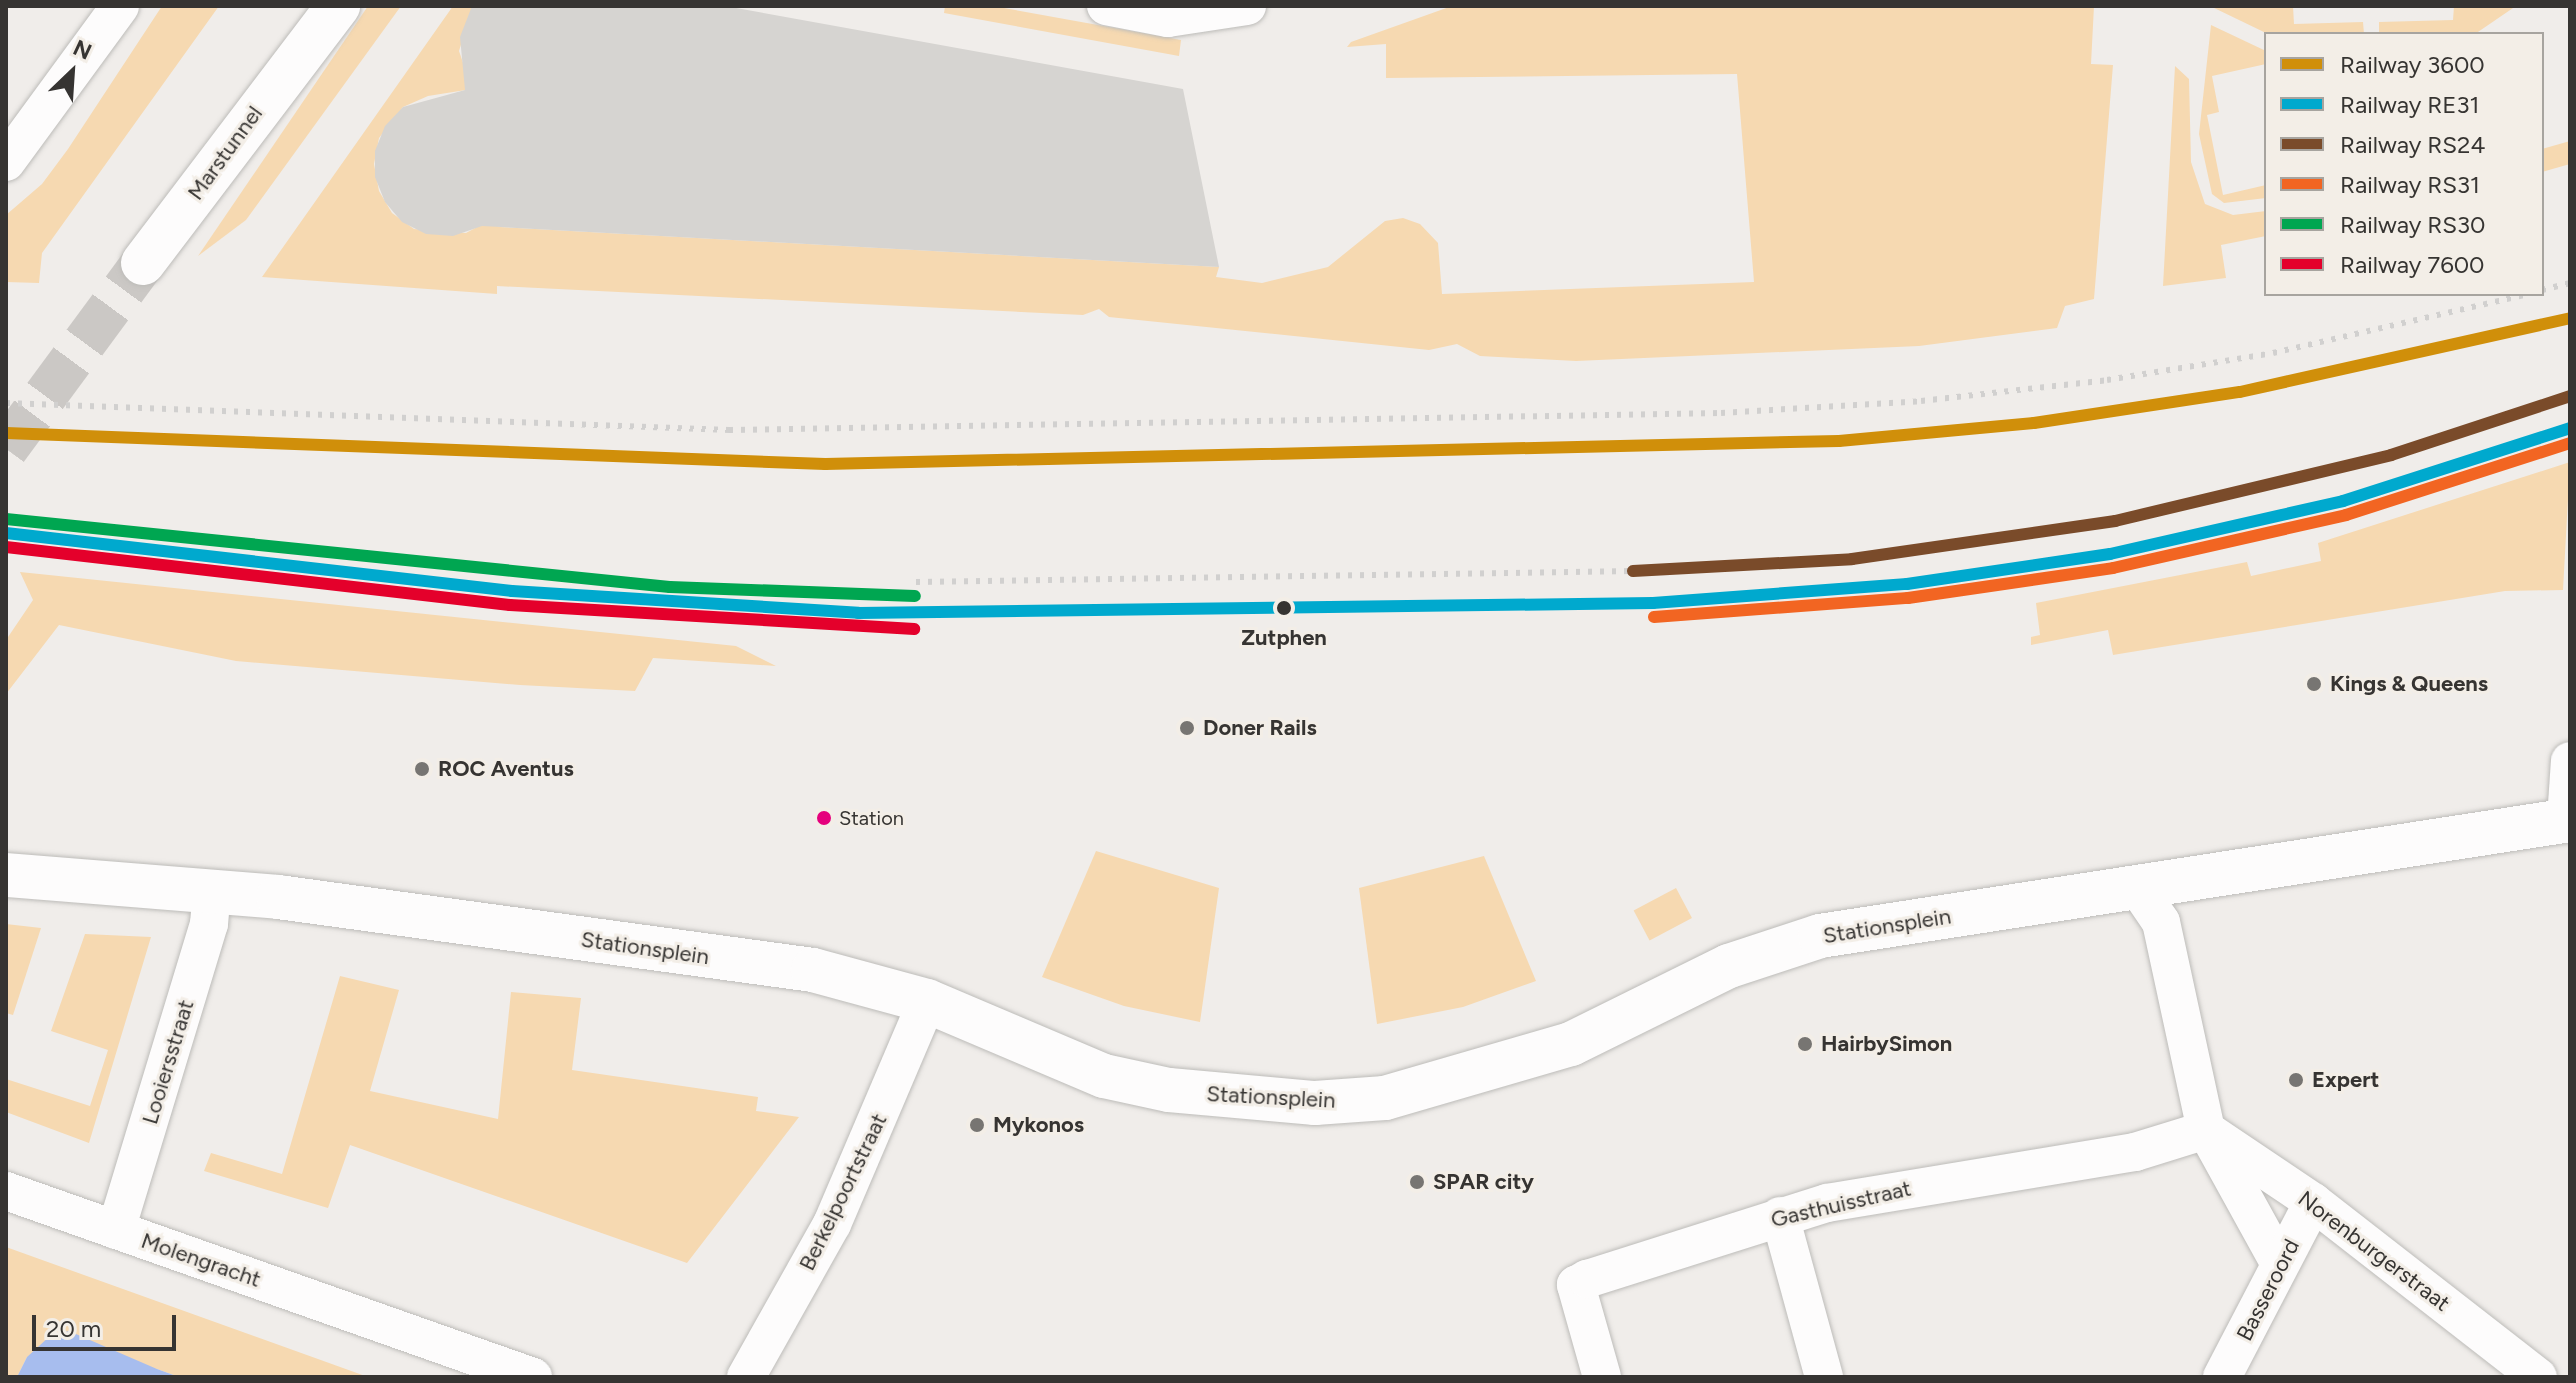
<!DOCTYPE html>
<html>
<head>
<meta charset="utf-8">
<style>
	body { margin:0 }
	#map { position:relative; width:2576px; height:1383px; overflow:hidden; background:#f0edea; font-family:Figtree,sans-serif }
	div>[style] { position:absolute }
	.green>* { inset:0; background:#f6d9b1; transform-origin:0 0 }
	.water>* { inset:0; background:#a7bdee }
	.building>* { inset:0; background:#d6d4d1 }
	.tertiary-tunnel>* { height:44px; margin-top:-22px; transform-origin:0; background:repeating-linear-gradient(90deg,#cbc8c5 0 44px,transparent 0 66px) }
	.roads { filter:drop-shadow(0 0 2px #bdbcb9) drop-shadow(0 0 2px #bdbcb9) }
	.minor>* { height:38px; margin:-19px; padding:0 19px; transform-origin:19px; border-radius:19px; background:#fdfcfc }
	.tertiary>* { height:44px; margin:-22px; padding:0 22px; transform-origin:22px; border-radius:22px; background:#fdfcfc }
	.rail>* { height:6px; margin-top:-3px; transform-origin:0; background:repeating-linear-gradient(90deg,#d1d0cf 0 4px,transparent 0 12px) }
	.rail-1>* { height:12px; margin:-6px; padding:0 6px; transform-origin:6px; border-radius:6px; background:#d08f0a }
	.rail-2>* { height:12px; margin:-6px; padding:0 6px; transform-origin:6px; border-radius:6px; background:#00a9ce }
	.rail-3>* { height:12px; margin:-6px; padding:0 6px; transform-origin:6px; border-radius:6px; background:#7a4b2a }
	.rail-4>* { height:12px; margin:-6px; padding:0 6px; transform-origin:6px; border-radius:6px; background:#f26522 }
	.rail-5>* { height:12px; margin:-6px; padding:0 6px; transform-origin:6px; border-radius:6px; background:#00a651 }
	.rail-6>* { height:12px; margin:-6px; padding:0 6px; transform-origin:6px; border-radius:6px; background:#e4002b }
	.dots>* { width:22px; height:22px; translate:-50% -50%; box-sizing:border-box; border:4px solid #f3eee7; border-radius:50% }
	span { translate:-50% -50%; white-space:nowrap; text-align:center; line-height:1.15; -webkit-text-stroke:6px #f3eee7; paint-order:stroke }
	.bus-label { font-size:20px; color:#363432 }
	.left { translate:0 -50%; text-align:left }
	.street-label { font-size:22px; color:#363432 }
	.stop-label { font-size:22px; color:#363432; font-weight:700 }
	.poi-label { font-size:22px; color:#363432; font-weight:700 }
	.frame { position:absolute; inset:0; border:8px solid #363432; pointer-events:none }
	.legend { position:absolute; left:2264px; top:32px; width:280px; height:264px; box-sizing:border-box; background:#f3eee7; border:2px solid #a7a49f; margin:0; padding:10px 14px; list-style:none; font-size:24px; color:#363432 }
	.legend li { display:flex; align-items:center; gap:16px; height:40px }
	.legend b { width:40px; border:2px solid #a7a49f }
	.north { position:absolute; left:32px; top:32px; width:80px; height:80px; -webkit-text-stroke:6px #f3eee7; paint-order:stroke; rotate:25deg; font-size:22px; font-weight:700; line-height:32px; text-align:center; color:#363432 }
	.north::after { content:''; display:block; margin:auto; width:28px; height:36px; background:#363432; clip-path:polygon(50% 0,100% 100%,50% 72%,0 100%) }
	.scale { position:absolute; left:32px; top:1315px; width:144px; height:36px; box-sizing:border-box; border:4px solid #363432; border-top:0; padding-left:10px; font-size:24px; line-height:28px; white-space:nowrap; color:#363432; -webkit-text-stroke:6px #f3eee7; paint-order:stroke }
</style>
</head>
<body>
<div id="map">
	<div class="green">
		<i style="clip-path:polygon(162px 6px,219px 6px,42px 253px,39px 283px,6px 282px,6px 215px,42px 184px,68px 149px)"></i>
		<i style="clip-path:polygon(368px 6px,401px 6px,246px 220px,198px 256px)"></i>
		<i style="clip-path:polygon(453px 6px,473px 6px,459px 51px,472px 89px,428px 96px,403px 107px,379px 138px,374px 164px,379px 191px,392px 213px,414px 229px,466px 233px,490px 220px,499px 227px,1219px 267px,1216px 277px,1262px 283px,1328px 267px,1385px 221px,1403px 218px,1420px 224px,1438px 243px,1442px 294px,1754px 282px,1737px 74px,1386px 78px,1386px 44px,1347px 47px,1351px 42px,1452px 6px,2094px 6px,2091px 64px,2113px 65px,2094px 299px,2065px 306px,2057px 328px,1919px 346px,1576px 361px,1480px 356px,1457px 344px,1429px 350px,1109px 317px,1099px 309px,1083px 315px,497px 286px,497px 294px,262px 277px)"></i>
		<i style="clip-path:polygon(945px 6px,993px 6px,1181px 40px,1179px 56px,944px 13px)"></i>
		<i style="clip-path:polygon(2210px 6px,2293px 6px,2294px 24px,2363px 22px,2364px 34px,2268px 34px)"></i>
		<i style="clip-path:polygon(2454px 6px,2516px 6px,2475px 34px,2379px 34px,2379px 22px,2453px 20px)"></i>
		<i style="clip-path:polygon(2211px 25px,2266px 51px,2266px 64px,2212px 76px,2219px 112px,2207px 115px,2223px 195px,2266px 185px,2266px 198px,2224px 203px,2212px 194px,2199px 134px)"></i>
		<i style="clip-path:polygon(2175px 66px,2189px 79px,2191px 162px,2205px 204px,2233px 215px,2266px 211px,2266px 236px,2221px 245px,2226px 278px,2163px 286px)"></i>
		<i style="clip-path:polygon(2570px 141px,2570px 164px,2542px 172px,2542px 149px)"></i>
		<i style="clip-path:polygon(2570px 462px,2563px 590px,2505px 591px,2125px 653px,2113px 655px,2108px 630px,2031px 645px,2031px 637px,2040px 635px,2036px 603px,2247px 562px,2251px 576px,2321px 561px,2318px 543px)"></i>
		<i style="clip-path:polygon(20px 572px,736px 646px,776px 666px,653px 658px,635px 691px,520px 685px,236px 661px,59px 625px,6px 694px,6px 640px,33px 600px)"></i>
		<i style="clip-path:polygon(1096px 851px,1219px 888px,1200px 1022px,1124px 1006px,1042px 977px)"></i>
		<i style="clip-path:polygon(1484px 856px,1536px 981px,1463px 1007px,1377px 1024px,1359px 888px)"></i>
		<i style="left:1676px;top:888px;width:34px;height:48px;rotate:62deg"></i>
		<i style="clip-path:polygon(6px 924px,41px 928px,13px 1015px,6px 1013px)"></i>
		<i style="clip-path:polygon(85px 934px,151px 937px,89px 1143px,6px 1112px,6px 1079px,90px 1106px,108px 1050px,51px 1031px)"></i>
		<i style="clip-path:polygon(340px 976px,399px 990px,370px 1091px,498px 1119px,511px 992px,581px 998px,572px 1070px,758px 1097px,756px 1111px,799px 1117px,687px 1263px,350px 1145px,328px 1208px,204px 1171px,211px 1153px,282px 1174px)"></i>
		<i style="clip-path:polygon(6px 1247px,368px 1377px,179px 1377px,157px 1369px,27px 1357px,17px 1377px,6px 1377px)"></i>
	</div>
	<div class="water">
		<i style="clip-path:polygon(69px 1331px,157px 1369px,179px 1377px,17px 1377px,27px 1357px,50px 1336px)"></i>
	</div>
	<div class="building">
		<i style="clip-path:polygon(472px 6px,725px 6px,1183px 89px,1219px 267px,482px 226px,453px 236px,426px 234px,402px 222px,385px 202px,375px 177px,375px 151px,385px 126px,403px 107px,465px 90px,460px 37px)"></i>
	</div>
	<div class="tertiary-tunnel">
		<i style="left:6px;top:449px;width:231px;rotate:-53.6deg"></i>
	</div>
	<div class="roads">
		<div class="minor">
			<i style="left:1106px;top:6px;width:63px;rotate:11deg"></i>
			<i style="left:1168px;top:18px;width:80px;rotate:-8.6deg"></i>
			<i style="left:6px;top:162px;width:193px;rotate:-53.8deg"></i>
			<i style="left:2566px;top:819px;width:58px;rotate:-86.1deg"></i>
			<i style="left:2137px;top:887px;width:42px;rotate:55.6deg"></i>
			<i style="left:2161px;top:922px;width:213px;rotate:77.8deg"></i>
			<i style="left:2206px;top:1130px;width:151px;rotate:61.1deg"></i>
			<i style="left:2206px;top:1130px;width:129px;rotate:33.9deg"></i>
			<i style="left:2313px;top:1202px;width:285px;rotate:37.9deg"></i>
			<i style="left:6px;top:1191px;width:559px;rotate:19.44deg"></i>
			<i style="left:1780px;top:1216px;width:167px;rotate:74.7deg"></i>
			<i style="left:116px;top:1230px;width:320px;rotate:-73.1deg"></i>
			<i style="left:209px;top:924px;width:32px;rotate:-85deg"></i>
			<i style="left:746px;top:1377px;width:176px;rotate:-60.7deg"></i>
			<i style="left:832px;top:1224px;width:242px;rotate:-66.9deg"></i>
			<i style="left:1602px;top:1377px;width:96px;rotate:-105.8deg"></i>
			<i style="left:1576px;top:1285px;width:13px;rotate:-29deg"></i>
			<i style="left:1587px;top:1279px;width:252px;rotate:-17.6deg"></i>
			<i style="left:1827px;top:1203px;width:312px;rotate:-9.4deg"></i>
			<i style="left:2135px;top:1152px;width:74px;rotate:-17.2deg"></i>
			<i style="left:2222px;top:1377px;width:197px;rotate:-62.5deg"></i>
		</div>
		<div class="tertiary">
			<i style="left:143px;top:263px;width:323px;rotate:-52.8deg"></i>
			<i style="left:6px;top:875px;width:273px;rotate:4.6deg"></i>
			<i style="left:278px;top:897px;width:540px;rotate:7.77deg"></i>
			<i style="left:813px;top:970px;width:118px;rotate:15.2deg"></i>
			<i style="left:927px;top:1001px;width:192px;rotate:23deg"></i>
			<i style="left:1104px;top:1076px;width:66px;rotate:12.2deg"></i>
			<i style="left:1169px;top:1090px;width:147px;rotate:5.1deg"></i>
			<i style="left:1315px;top:1103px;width:70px;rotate:-4.1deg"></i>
			<i style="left:1385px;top:1098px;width:194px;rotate:-16.2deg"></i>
			<i style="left:1571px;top:1044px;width:176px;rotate:-26.3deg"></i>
			<i style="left:1729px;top:966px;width:96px;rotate:-18.2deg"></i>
			<i style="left:1820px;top:936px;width:759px;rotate:-8.79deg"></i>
		</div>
	</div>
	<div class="rail">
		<i style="left:2542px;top:290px;width:29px;rotate:-14deg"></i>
		<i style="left:6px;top:403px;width:724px;rotate:2.14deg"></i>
		<i style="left:729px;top:430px;width:992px;rotate:-0.98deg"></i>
		<i style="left:1721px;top:413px;width:200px;rotate:-3.4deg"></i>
		<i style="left:1921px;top:401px;width:187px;rotate:-6.4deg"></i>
		<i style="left:2107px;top:380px;width:168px;rotate:-9.2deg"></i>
		<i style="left:2273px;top:353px;width:263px;rotate:-13deg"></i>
		<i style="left:916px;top:582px;width:717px;rotate:-0.88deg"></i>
	</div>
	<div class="rail-1">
		<i style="left:6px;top:433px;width:820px;rotate:2.17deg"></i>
		<i style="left:825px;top:464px;width:1014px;rotate:-1.3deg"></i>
		<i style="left:1839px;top:441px;width:196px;rotate:-5.3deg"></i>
		<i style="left:2034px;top:423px;width:208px;rotate:-8.6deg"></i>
		<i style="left:2240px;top:392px;width:338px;rotate:-12.6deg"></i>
	</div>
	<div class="rail-2">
		<i style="left:6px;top:533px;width:509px;rotate:6.54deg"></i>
		<i style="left:512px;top:591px;width:347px;rotate:3.6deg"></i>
		<i style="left:858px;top:613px;width:795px;rotate:-0.72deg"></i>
		<i style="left:1653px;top:603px;width:255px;rotate:-4.3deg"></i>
		<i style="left:1907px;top:584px;width:205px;rotate:-8.4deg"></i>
		<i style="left:2110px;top:554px;width:239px;rotate:-12.8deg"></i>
		<i style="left:2343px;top:501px;width:238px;rotate:-17.8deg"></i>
	</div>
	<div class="rail-3">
		<i style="left:1633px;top:571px;width:219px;rotate:-3.1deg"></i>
		<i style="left:1852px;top:559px;width:266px;rotate:-8.2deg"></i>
		<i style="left:2115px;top:521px;width:284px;rotate:-13.4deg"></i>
		<i style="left:2391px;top:455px;width:188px;rotate:-18.2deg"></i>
	</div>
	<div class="rail-4">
		<i style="left:1654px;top:617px;width:255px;rotate:-4.3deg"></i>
		<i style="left:1908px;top:598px;width:207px;rotate:-8.3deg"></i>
		<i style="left:2113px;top:568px;width:239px;rotate:-12.8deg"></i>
		<i style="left:2346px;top:515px;width:235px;rotate:-17.8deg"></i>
	</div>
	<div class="rail-5">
		<i style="left:6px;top:519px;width:667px;rotate:5.85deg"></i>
		<i style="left:670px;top:587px;width:245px;rotate:2.1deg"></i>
	</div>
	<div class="rail-6">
		<i style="left:6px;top:547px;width:507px;rotate:6.56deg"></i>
		<i style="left:510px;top:605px;width:405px;rotate:3.4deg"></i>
	</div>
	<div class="dots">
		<i style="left:1284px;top:608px;background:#363432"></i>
		<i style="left:2314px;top:684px;background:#777572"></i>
		<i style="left:1187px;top:728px;background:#777572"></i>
		<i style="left:422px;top:769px;background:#777572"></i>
		<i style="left:824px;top:818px;background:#e5007d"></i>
		<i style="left:1805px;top:1044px;background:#777572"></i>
		<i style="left:2296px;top:1080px;background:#777572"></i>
		<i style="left:977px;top:1125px;background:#777572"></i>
		<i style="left:1417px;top:1182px;background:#777572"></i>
	</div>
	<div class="bus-label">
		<span class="left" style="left:839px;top:818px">Station</span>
	</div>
	<div class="street-label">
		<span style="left:225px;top:153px;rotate:-54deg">Marstunnel</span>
		<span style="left:1887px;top:926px;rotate:-9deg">Stationsplein</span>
		<span style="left:645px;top:948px;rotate:8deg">Stationsplein</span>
		<span style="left:168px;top:1062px;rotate:-73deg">Looiersstraat</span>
		<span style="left:1271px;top:1097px;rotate:3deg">Stationsplein</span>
		<span style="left:843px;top:1192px;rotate:-64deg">Berkelpoortstraat</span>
		<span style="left:1841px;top:1204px;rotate:-13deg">Gasthuisstraat</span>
		<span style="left:2374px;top:1251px;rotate:37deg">Norenburgerstraat</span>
		<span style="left:201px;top:1260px;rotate:19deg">Molengracht</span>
		<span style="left:2268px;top:1290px;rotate:-63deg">Basseroord</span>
	</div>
	<div class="stop-label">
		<span style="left:1284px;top:638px">Zutphen</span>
	</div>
	<div class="poi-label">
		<span class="left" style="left:2330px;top:684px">Kings &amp; Queens</span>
		<span class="left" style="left:1203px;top:728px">Doner Rails</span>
		<span class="left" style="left:438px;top:769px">ROC Aventus</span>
		<span class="left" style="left:1821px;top:1044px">HairbySimon</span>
		<span class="left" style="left:2312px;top:1080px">Expert</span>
		<span class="left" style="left:993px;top:1125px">Mykonos</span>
		<span class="left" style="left:1433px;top:1182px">SPAR city</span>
	</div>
	<div class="frame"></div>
	<ul class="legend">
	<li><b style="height:10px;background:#d08f0a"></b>Railway 3600</li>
	<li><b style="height:10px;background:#00a9ce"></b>Railway RE31</li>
	<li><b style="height:10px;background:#7a4b2a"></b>Railway RS24</li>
	<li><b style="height:10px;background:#f26522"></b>Railway RS31</li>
	<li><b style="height:10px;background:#00a651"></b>Railway RS30</li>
	<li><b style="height:10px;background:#e4002b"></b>Railway 7600</li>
	</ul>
	<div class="north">N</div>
	<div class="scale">20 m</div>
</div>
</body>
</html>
